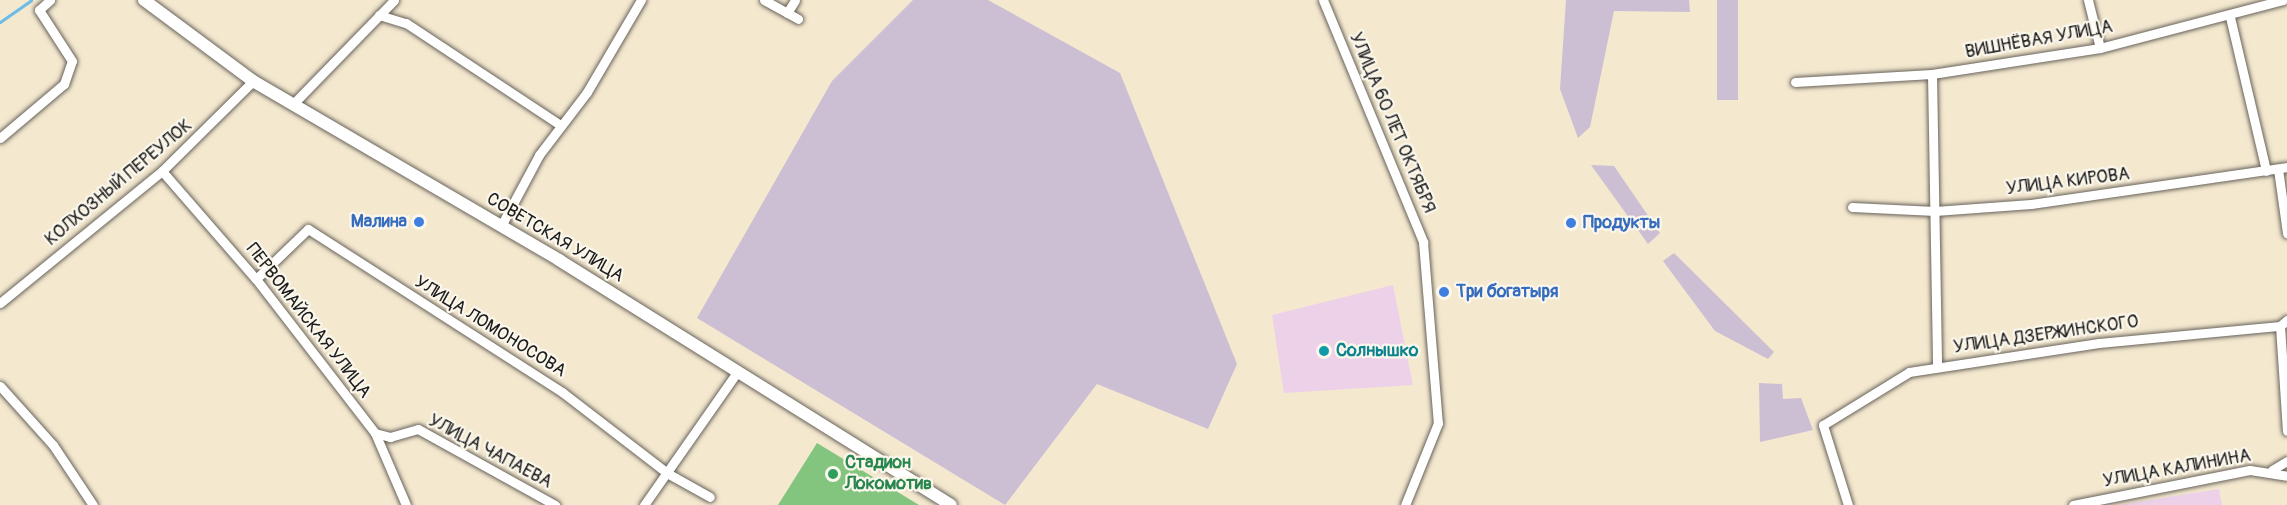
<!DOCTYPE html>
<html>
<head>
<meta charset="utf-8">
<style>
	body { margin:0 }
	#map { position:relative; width:2287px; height:505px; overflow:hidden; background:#f4e8cf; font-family:Pangolin,sans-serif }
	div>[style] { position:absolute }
	.built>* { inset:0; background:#edd1e9 }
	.industrial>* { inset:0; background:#ccbfd4; transform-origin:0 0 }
	.green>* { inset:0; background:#83c57e }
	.stream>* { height:3px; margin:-1.5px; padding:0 1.5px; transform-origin:1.5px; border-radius:1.5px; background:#6dbbe7 }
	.roads { filter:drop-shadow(0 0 2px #68635b) drop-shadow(0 0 2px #68635b) }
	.street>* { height:9px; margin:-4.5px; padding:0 4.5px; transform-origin:4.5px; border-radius:4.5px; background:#fff }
	.secondary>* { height:12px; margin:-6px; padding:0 6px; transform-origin:6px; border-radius:6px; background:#fff }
	.dots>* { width:16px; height:16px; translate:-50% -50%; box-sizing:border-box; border:3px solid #fbf7ec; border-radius:50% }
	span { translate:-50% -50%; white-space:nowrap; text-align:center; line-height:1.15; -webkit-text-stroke:4.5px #fbf7ec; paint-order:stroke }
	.street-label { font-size:18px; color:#1c1c1c }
	.shop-label { font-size:18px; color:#366cbe; font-weight:700 }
	.right { translate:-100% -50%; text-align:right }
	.left { translate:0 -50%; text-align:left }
	.culture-label { font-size:18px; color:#0d838f; font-weight:700 }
	.leisure-label { font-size:18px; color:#27864d; font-weight:700 }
</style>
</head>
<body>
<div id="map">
	<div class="built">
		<i style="clip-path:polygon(1393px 285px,1413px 385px,1284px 393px,1272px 315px)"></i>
		<i style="clip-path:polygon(2219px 489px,2222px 505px,2119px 505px)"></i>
	</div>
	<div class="industrial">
		<i style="clip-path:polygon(913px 0,988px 0,1120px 73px,1237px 364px,1208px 429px,1097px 384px,1005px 505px,697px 318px,832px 81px)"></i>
		<i style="clip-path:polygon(1566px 0,1689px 0,1690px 12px,1614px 11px,1590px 127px,1578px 138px,1560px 89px)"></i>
		<i style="left:1717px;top:0;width:21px;height:100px"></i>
		<i style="clip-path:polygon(1591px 165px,1614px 166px,1660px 233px,1648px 244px)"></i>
		<i style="clip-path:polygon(1674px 253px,1774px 352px,1768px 359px,1715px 331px,1663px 261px)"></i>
		<i style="clip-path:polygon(1759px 383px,1782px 384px,1783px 399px,1801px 398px,1813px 430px,1760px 442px)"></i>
	</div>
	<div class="green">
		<i style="clip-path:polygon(817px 443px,919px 505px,778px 505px)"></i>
	</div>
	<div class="stream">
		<i style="left:0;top:22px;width:38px;rotate:-35deg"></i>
	</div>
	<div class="roads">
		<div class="street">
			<i style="left:764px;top:0;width:39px;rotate:29deg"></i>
			<i style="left:1323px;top:0;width:262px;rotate:67.5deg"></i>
			<i style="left:1423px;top:242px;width:182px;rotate:85.3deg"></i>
			<i style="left:1438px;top:423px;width:88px;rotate:111.9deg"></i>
			<i style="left:2088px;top:0;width:49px;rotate:76deg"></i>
			<i style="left:787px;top:13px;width:15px;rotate:-58deg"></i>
			<i style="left:379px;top:15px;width:28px;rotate:17deg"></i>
			<i style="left:406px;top:23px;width:185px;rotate:33.5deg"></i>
			<i style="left:2230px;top:17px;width:158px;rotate:76.8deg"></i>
			<i style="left:1932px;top:74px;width:293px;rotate:89deg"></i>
			<i style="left:1795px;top:82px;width:137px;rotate:-3.3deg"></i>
			<i style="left:1932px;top:74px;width:170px;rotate:-8.8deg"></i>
			<i style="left:2100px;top:48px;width:189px;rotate:-14.7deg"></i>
			<i style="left:293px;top:104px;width:145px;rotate:-45.8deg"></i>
			<i style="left:0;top:138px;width:84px;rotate:-40.2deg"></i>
			<i style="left:64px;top:84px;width:24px;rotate:-71deg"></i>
			<i style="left:72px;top:61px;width:61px;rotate:-122.9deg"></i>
			<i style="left:39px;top:10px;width:15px;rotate:-42deg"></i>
			<i style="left:2278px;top:169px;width:65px;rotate:82deg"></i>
			<i style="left:162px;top:171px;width:143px;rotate:49deg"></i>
			<i style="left:256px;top:279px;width:195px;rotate:52.3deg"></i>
			<i style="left:375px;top:433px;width:78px;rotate:66.7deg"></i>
			<i style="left:1852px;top:207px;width:83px;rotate:2.8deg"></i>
			<i style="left:1935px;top:211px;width:96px;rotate:-4.2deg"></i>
			<i style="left:2031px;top:204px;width:259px;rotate:-8.2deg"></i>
			<i style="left:501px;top:226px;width:81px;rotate:-61.8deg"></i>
			<i style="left:539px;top:155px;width:79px;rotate:-52.7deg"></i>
			<i style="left:587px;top:92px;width:107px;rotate:-59.6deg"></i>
			<i style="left:256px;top:279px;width:72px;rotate:-43.9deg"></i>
			<i style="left:308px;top:229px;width:302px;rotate:32.7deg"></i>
			<i style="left:562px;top:392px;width:133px;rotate:37.6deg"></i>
			<i style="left:667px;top:473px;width:49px;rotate:29.2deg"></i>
			<i style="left:0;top:303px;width:209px;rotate:-39.2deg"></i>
			<i style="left:162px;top:171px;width:128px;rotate:-44.7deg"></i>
			<i style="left:2280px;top:326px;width:105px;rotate:86.2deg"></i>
			<i style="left:0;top:386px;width:79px;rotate:48.1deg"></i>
			<i style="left:53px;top:445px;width:72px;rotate:56.3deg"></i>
			<i style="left:375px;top:433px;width:16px;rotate:15deg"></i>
			<i style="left:390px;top:437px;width:29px;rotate:-16deg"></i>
			<i style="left:418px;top:429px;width:157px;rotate:29deg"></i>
			<i style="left:2272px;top:470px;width:17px;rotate:-31deg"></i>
			<i style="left:644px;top:505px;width:162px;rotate:-55deg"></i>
			<i style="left:1848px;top:505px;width:84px;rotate:-107.4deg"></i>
			<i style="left:1823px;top:425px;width:101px;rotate:-31.6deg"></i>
			<i style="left:1909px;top:372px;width:192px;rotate:-8.7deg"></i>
			<i style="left:2099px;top:343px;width:182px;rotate:-5.4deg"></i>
			<i style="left:2280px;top:326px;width:9px;rotate:-41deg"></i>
			<i style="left:2073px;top:505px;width:180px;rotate:-11.2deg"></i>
			<i style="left:2250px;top:470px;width:37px;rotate:9deg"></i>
		</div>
		<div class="secondary">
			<i style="left:144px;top:0;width:136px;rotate:36.6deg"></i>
			<i style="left:253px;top:81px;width:355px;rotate:30.3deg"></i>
			<i style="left:559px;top:260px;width:462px;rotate:32deg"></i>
		</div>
	</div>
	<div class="dots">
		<i style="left:419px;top:222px;background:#3f7fe0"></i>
		<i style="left:1571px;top:223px;background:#3f7fe0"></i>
		<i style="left:1444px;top:292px;background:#3f7fe0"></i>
		<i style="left:1324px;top:351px;background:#0f9aa8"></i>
		<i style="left:833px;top:474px;background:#2e9e5b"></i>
	</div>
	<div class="street-label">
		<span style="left:2039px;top:40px;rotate:-10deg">ВИШНЁВАЯ УЛИЦА</span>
		<span style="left:1392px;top:123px;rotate:67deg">УЛИЦА 60 ЛЕТ ОКТЯБРЯ</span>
		<span style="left:2068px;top:182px;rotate:-7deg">УЛИЦА КИРОВА</span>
		<span style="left:119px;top:183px;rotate:-40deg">КОЛХОЗНЫЙ ПЕРЕУЛОК</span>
		<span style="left:555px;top:238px;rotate:31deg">СОВЕТСКАЯ УЛИЦА</span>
		<span style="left:308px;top:321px;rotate:52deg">ПЕРВОМАЙСКАЯ УЛИЦА</span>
		<span style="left:490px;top:327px;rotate:32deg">УЛИЦА ЛОМОНОСОВА</span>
		<span style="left:2046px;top:335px;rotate:-8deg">УЛИЦА ДЗЕРЖИНСКОГО</span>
		<span style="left:490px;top:452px;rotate:28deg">УЛИЦА ЧАПАЕВА</span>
		<span style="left:2177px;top:469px;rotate:-10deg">УЛИЦА КАЛИНИНА</span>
	</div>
	<div class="shop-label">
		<span class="right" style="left:407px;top:222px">Малина</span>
		<span class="left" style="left:1583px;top:223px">Продукты</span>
		<span class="left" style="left:1456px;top:292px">Три богатыря</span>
	</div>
	<div class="culture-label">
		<span class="left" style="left:1336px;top:351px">Солнышко</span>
	</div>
	<div class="leisure-label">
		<span class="left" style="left:845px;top:474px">Стадион<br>Локомотив</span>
	</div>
</div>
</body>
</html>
